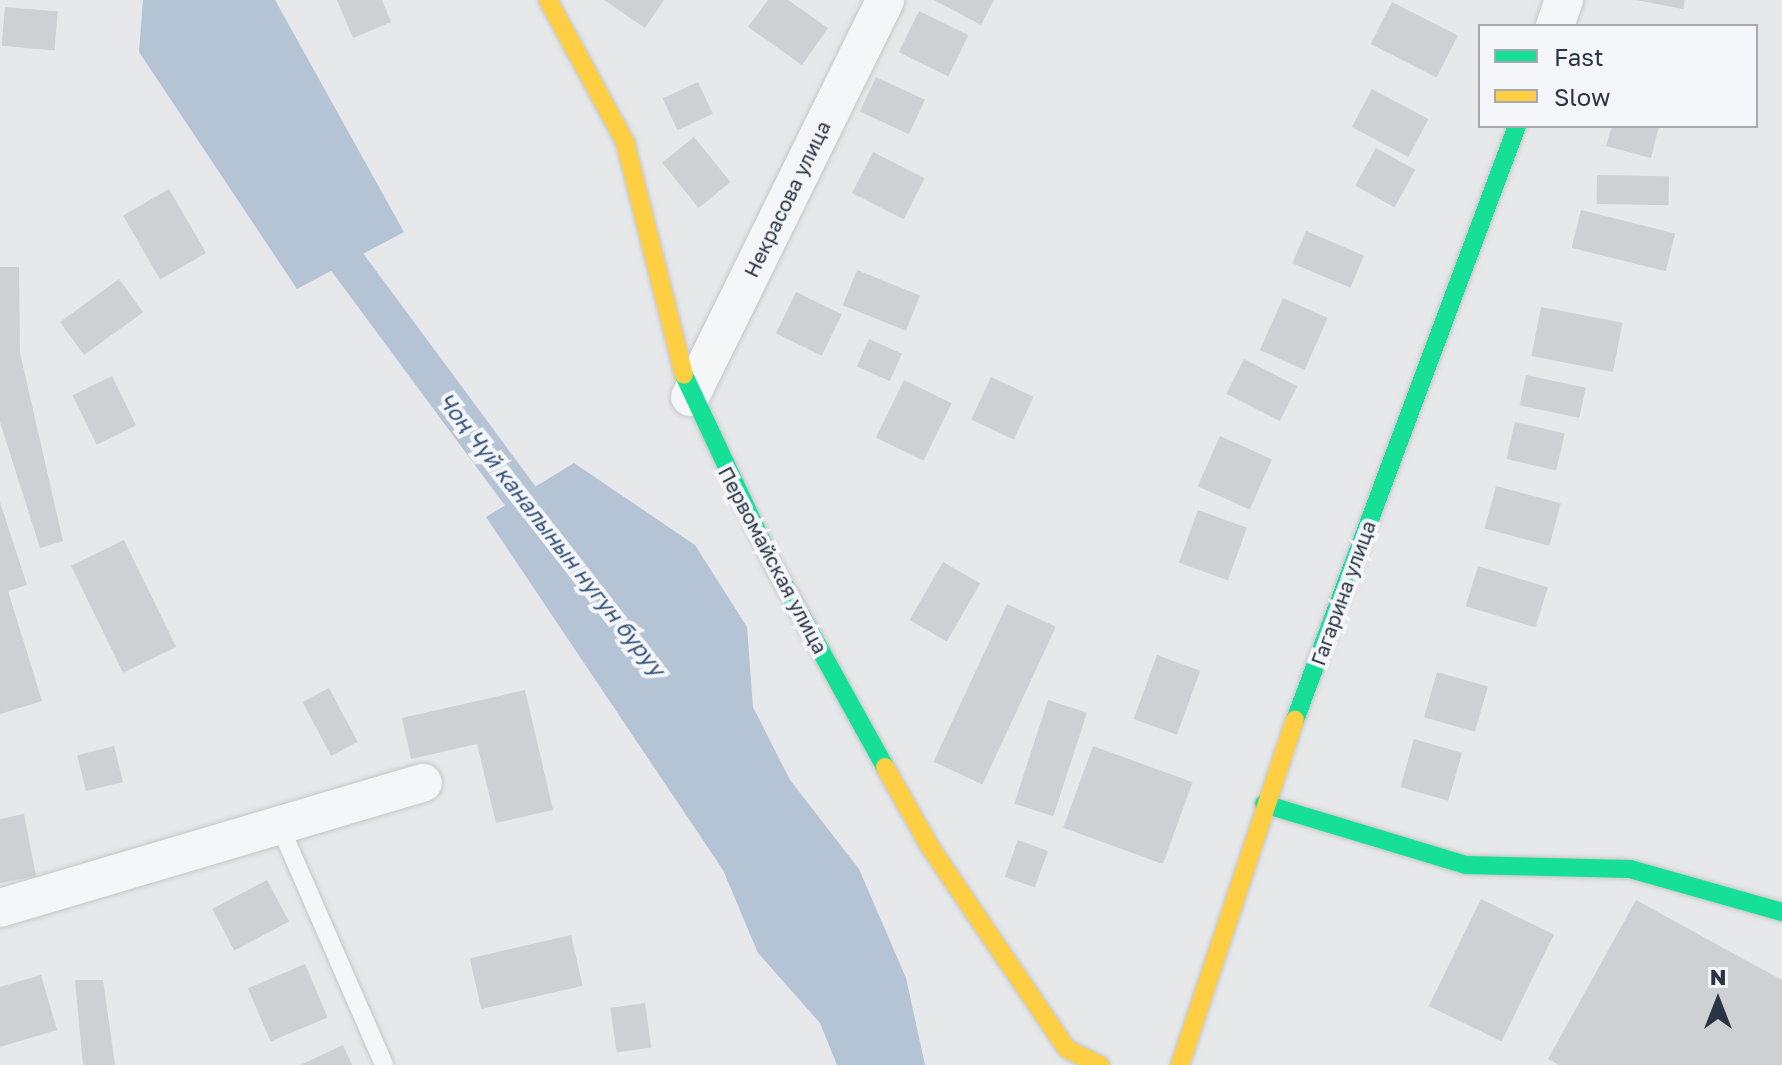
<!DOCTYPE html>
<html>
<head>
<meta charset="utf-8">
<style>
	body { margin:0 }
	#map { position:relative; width:1782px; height:1065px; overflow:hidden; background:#e6e8ea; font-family:"Golos Text",sans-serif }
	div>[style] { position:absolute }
	.water>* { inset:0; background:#b4c4d5 }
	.canal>* { height:36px; margin:-18px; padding:0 18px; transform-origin:18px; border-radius:18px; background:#b4c4d5 }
	.building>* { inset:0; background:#ced0d3; transform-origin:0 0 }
	.roads { filter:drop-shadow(0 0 2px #c4c6c8) drop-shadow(0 0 2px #c4c6c8) }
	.lane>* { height:18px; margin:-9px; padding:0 9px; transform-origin:9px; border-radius:9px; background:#f5f6f7 }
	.street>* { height:38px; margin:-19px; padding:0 19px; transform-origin:19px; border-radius:19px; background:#f5f6f7 }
	.fast>* { height:18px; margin:-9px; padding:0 9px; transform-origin:9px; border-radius:9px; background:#16e098 }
	.slow>* { height:18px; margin:-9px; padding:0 9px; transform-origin:9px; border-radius:9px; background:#ffcf43 }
	span { translate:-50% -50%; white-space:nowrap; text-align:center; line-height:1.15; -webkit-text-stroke:8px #f4f6f9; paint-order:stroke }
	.street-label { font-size:20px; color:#2b3445 }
	.water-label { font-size:22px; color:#34527a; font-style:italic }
	.legend { position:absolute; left:1478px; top:24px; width:280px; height:104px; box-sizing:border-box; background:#f4f6f9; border:2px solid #a4a8b1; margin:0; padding:10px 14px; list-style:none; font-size:24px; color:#2b3445 }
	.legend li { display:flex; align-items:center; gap:16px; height:40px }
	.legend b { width:40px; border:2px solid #a4a8b1 }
	.north { position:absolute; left:1678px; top:961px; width:80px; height:80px; -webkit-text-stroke:6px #f4f6f9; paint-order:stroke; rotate:0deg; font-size:22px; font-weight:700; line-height:32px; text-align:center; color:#2b3445 }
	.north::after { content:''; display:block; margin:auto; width:28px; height:36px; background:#2b3445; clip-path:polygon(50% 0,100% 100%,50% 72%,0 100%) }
</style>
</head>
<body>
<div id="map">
	<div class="water">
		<i style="clip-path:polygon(143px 0,275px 0,404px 232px,297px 289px,139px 52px)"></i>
		<i style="clip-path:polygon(574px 463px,695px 545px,747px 627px,753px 707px,790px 780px,859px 869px,906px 978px,925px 1065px,837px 1065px,820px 1023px,758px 953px,723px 870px,486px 517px)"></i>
	</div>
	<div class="canal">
		<i style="left:319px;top:224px;width:385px;rotate:53.5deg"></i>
	</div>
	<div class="building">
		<i style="clip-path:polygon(337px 0,382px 0,391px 22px,353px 38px)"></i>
		<i style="clip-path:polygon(604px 0,664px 0,645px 28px)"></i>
		<i style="clip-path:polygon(768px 0,788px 0,828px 28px,802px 65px,748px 27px)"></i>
		<i style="clip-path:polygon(934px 0,994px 0,981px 25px)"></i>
		<i style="clip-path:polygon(1636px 0,1685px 0,1683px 9px)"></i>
		<i style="left:1392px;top:2px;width:74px;height:47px;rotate:27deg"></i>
		<i style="left:5px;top:7px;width:53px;height:39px;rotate:5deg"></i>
		<i style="left:919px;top:11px;width:55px;height:46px;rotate:26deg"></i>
		<i style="left:876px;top:77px;width:54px;height:38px;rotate:25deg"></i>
		<i style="left:698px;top:82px;width:35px;height:39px;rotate:65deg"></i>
		<i style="left:1372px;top:89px;width:64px;height:43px;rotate:28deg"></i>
		<i style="clip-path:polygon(1612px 126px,1659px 126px,1651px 158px,1606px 146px)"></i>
		<i style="left:694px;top:137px;width:58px;height:41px;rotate:51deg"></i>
		<i style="left:1376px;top:148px;width:45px;height:43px;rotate:29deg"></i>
		<i style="left:873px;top:152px;width:58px;height:46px;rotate:27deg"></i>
		<i style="left:1597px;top:175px;width:72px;height:29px;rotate:1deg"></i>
		<i style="left:169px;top:189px;width:74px;height:53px;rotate:60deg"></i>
		<i style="left:1581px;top:210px;width:97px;height:39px;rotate:14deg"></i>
		<i style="left:1306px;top:231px;width:63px;height:35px;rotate:23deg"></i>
		<i style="clip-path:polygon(0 267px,19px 267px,20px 353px,63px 541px,40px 548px,0 422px)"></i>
		<i style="left:857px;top:270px;width:68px;height:38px;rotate:22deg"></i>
		<i style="left:119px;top:279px;width:41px;height:73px;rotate:54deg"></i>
		<i style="left:796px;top:292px;width:51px;height:46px;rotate:26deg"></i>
		<i style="left:1283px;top:298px;width:49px;height:57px;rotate:24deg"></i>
		<i style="left:1541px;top:307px;width:83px;height:50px;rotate:11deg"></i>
		<i style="left:869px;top:339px;width:36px;height:30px;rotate:24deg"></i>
		<i style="left:1244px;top:359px;width:60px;height:39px;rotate:27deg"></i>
		<i style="left:1526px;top:375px;width:61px;height:31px;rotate:12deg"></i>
		<i style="left:112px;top:376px;width:55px;height:44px;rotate:64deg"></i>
		<i style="left:991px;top:377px;width:47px;height:47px;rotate:25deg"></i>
		<i style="left:904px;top:380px;width:53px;height:64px;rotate:26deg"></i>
		<i style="left:1515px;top:422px;width:51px;height:38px;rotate:13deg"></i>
		<i style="left:1220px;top:436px;width:57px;height:55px;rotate:24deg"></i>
		<i style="left:1496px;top:486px;width:67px;height:44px;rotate:15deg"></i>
		<i style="clip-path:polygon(0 502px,27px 585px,8px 591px,42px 701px,0 714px)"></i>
		<i style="left:1198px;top:510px;width:52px;height:56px;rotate:20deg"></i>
		<i style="left:124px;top:540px;width:119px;height:59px;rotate:64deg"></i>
		<i style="left:943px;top:562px;width:43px;height:67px;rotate:30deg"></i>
		<i style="left:1478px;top:566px;width:73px;height:42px;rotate:17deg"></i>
		<i style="left:1007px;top:604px;width:54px;height:174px;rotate:25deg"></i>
		<i style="left:1157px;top:655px;width:46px;height:68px;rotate:20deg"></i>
		<i style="left:1437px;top:672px;width:53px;height:47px;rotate:16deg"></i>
		<i style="left:329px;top:688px;width:61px;height:30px;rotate:62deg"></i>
		<i style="clip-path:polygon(525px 690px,553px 810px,496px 823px,477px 744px,411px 759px,402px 718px)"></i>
		<i style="left:1048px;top:700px;width:41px;height:109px;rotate:18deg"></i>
		<i style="left:1414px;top:739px;width:50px;height:50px;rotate:16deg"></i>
		<i style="left:114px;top:746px;width:37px;height:38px;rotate:76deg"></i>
		<i style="left:1093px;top:746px;width:106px;height:87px;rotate:20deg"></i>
		<i style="clip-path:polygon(24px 814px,36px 876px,0 883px,0 819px)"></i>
		<i style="left:1018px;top:840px;width:32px;height:39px;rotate:20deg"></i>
		<i style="left:267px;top:880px;width:47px;height:62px;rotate:62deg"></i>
		<i style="left:1481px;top:899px;width:81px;height:119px;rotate:26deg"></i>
		<i style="clip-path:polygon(1636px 900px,1782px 980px,1782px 1065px,1559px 1065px,1548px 1059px)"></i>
		<i style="left:571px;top:935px;width:52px;height:104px;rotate:77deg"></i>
		<i style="left:305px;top:964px;width:58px;height:62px;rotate:67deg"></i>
		<i style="clip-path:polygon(41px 975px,57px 1030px,0 1047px,0 987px)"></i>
		<i style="clip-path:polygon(75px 980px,103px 980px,115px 1065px,83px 1065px)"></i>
		<i style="left:645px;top:1003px;width:45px;height:35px;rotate:82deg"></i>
		<i style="clip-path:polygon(343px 1045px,352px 1065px,300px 1065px)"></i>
	</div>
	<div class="roads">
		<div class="lane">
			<i style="left:278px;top:822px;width:265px;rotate:66.4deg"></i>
		</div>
		<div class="street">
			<i style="left:1555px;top:26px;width:28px;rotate:-71deg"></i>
			<i style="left:690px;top:397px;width:442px;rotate:-63.8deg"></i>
			<i style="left:0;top:908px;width:441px;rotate:-16.5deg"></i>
		</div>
		<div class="fast">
			<i style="left:684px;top:375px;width:208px;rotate:64.9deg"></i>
			<i style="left:772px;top:563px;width:233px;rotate:61deg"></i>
			<i style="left:1295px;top:720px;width:634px;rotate:-69.51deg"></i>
			<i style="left:1264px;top:804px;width:211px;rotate:16.8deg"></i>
			<i style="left:1466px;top:865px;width:164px;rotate:1.4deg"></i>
			<i style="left:1630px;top:869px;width:158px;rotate:15.8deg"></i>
		</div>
		<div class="slow">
			<i style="left:548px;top:0;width:162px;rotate:61.5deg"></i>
			<i style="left:625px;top:142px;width:240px;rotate:75.8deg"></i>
			<i style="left:885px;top:767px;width:92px;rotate:60.6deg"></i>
			<i style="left:930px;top:847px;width:244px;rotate:55.9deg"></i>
			<i style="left:1067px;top:1049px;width:37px;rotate:26deg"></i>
			<i style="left:1180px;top:1065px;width:364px;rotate:-71.6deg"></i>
		</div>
	</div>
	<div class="street-label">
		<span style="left:787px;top:199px;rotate:-64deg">Некрасова улица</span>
		<span style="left:773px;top:560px;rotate:62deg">Первомайская улица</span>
		<span style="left:1343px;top:593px;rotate:-70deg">Гагарина улица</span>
	</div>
	<div class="water-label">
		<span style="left:552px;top:534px;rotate:52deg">Чоң Чүй каналынын нугун буруу</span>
	</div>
	<ul class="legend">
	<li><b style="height:10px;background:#16e098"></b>Fast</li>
	<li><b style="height:10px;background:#ffcf43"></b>Slow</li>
	</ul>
	<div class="north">N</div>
</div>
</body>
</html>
